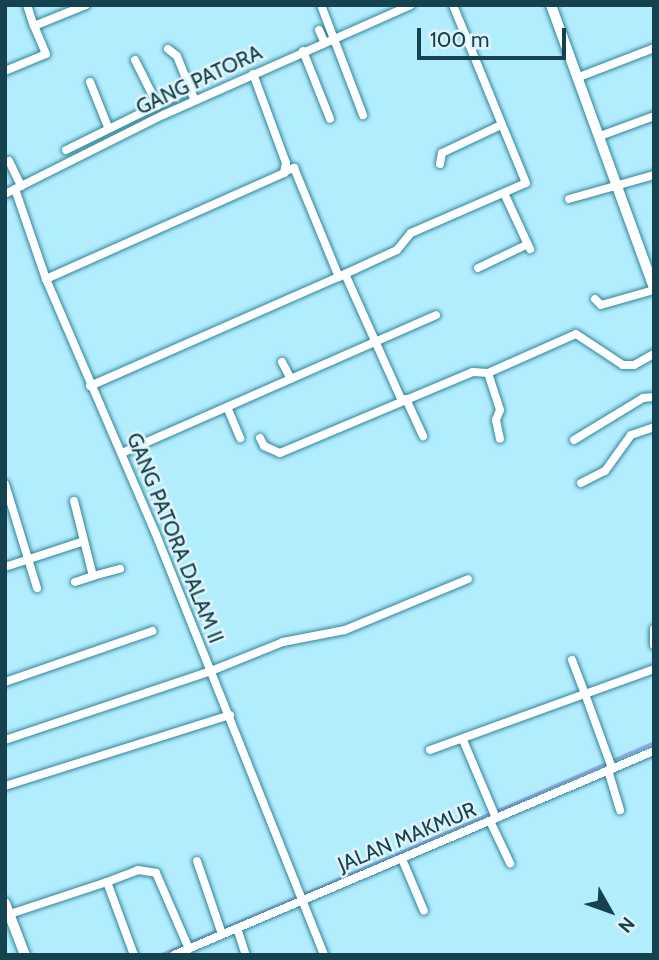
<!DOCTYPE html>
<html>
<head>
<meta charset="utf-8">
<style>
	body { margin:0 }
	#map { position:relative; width:659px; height:960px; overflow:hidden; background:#b2edfe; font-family:Cabin,sans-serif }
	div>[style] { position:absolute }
	.stream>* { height:2.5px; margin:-1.25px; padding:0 1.25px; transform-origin:1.25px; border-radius:1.25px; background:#a5aef5 }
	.roads { filter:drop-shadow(0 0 2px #308499) drop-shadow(0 0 2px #308499) }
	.minor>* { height:8px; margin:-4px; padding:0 4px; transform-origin:4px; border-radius:4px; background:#fff }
	.tertiary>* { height:10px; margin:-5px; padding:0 5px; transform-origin:5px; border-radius:5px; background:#fff }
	span { translate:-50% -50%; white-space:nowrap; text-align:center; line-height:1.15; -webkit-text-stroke:5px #e0f3f9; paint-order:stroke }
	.street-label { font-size:21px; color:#14424e }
	.frame { position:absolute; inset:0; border:7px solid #14424e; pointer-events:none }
	.north { position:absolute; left:575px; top:876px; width:70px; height:70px; -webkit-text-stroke:5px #e0f3f9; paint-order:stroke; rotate:130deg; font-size:19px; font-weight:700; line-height:28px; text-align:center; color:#14424e }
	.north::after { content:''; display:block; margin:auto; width:24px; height:32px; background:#14424e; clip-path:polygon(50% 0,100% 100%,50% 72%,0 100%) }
	.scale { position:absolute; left:417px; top:28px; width:149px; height:32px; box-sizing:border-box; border:4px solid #14424e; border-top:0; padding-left:9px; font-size:21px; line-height:24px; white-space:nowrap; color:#14424e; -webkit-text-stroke:5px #e0f3f9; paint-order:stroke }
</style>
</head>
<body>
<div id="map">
	<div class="stream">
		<i style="left:496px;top:811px;width:172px;rotate:-23.6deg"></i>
		<i style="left:304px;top:894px;width:203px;rotate:-23.5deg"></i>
		<i style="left:159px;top:955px;width:150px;rotate:-22.8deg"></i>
	</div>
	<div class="roads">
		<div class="minor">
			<i style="left:27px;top:5px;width:22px;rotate:72deg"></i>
			<i style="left:321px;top:5px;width:118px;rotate:69.1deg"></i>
			<i style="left:319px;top:30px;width:12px;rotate:66deg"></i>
			<i style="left:168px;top:49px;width:11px;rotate:38deg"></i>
			<i style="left:177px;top:56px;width:48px;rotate:68.2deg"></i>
			<i style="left:303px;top:51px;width:73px;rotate:68.3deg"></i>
			<i style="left:135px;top:60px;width:51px;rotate:63.4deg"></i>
			<i style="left:5px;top:71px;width:44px;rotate:-22.5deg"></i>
			<i style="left:46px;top:54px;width:30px;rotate:-113deg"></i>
			<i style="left:34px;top:26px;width:56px;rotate:-22deg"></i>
			<i style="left:579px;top:77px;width:80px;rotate:-21.1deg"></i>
			<i style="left:90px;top:82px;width:48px;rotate:68.2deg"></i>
			<i style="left:600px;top:136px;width:58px;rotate:-20.3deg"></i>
			<i style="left:66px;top:150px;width:138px;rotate:-26.2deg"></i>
			<i style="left:9px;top:161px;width:28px;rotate:64deg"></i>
			<i style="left:440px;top:164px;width:11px;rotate:-80deg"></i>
			<i style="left:442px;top:153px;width:65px;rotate:-25.4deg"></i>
			<i style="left:286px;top:171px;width:9px;rotate:-21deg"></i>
			<i style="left:294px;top:168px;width:118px;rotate:67.6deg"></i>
			<i style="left:15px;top:189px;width:95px;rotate:71deg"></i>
			<i style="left:46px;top:279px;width:275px;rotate:66.7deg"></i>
			<i style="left:155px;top:532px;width:456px;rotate:68.2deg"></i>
			<i style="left:504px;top:193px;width:62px;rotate:65.1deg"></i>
			<i style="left:5px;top:194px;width:177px;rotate:-26.6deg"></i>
			<i style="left:163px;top:115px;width:271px;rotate:-23.9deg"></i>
			<i style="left:569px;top:199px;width:88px;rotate:-15.8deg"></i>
			<i style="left:478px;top:268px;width:55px;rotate:-25.6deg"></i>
			<i style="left:345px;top:274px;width:139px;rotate:65.8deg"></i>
			<i style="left:46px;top:279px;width:261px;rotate:-24deg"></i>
			<i style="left:284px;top:173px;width:10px;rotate:-79deg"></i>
			<i style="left:286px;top:163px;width:95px;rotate:-110.3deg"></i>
			<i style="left:595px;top:299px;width:8px;rotate:45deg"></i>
			<i style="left:601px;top:305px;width:55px;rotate:-15.8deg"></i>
			<i style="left:282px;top:362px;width:19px;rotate:62deg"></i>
			<i style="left:488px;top:373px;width:39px;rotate:72deg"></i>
			<i style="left:500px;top:410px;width:11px;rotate:112deg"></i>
			<i style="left:496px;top:420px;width:19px;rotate:78deg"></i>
			<i style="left:90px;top:386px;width:279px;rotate:-23.7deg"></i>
			<i style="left:345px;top:274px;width:57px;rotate:-24.8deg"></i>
			<i style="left:397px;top:250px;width:22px;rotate:-51deg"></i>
			<i style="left:411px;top:233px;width:125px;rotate:-23.5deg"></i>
			<i style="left:526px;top:183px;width:192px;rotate:-112.3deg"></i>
			<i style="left:406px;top:399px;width:41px;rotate:65.3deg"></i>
			<i style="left:227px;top:407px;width:34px;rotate:67deg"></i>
			<i style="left:260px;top:438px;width:9px;rotate:63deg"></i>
			<i style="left:264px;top:446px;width:17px;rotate:24deg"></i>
			<i style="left:280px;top:453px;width:209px;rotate:-22.8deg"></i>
			<i style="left:473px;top:372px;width:15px;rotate:4deg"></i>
			<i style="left:488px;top:373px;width:96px;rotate:-23.9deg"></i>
			<i style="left:576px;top:334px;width:56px;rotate:33.4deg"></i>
			<i style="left:623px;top:365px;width:11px"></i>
			<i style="left:634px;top:365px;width:23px;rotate:-29deg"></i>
			<i style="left:574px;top:440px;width:81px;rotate:-31.3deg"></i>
			<i style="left:643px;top:398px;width:11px;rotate:-5deg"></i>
			<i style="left:122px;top:453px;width:343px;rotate:-23.7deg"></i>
			<i style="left:581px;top:483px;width:27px;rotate:-27deg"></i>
			<i style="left:605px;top:471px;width:44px;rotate:-54.2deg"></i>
			<i style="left:631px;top:435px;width:24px;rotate:-19deg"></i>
			<i style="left:5px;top:484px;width:109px;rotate:72.9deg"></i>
			<i style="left:74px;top:501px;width:77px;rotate:75.8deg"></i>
			<i style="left:93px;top:576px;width:28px;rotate:-15deg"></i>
			<i style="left:5px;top:567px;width:83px;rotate:-18.2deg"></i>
			<i style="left:75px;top:582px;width:19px;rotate:-18deg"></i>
			<i style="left:654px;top:629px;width:16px;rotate:90deg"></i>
			<i style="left:572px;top:660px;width:36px;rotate:69deg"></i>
			<i style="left:585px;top:694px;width:73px;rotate:-19.9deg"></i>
			<i style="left:5px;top:682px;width:156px;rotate:-19.1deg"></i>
			<i style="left:5px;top:740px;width:217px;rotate:-18.5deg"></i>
			<i style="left:211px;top:671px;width:78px;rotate:-21.9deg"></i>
			<i style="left:283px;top:642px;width:63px;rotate:-11deg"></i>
			<i style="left:345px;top:630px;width:133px;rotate:-22.5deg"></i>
			<i style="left:463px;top:740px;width:85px;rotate:67.1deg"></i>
			<i style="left:430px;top:750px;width:165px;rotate:-19.9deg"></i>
			<i style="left:585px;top:694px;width:79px;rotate:70deg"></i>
			<i style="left:608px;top:770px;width:42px;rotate:73.3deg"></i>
			<i style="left:5px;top:786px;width:236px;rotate:-17.5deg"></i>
			<i style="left:490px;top:821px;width:47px;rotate:64.5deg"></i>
			<i style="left:402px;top:859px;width:56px;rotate:67.1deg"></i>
			<i style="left:197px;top:861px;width:77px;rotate:71.1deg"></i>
			<i style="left:107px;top:882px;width:33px;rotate:-21deg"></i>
			<i style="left:138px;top:870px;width:18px;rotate:9deg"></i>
			<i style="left:156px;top:873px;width:83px;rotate:66.5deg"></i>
			<i style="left:10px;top:914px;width:102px;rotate:-18.3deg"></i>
			<i style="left:107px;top:882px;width:78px;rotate:69.7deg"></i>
			<i style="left:237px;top:928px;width:28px;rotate:72deg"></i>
			<i style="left:174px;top:955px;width:522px;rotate:-23.03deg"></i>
		</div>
		<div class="tertiary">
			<i style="left:551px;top:5px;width:301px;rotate:70deg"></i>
			<i style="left:5px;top:903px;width:56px;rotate:69deg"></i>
		</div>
	</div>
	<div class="street-label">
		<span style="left:199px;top:80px;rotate:-25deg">GANG PATORA</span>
		<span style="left:175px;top:538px;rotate:68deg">GANG PATORA DALAM II</span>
		<span style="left:407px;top:837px;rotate:-23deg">JALAN MAKMUR</span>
	</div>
	<div class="frame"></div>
	<div class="north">N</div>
	<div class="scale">100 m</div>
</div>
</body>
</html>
